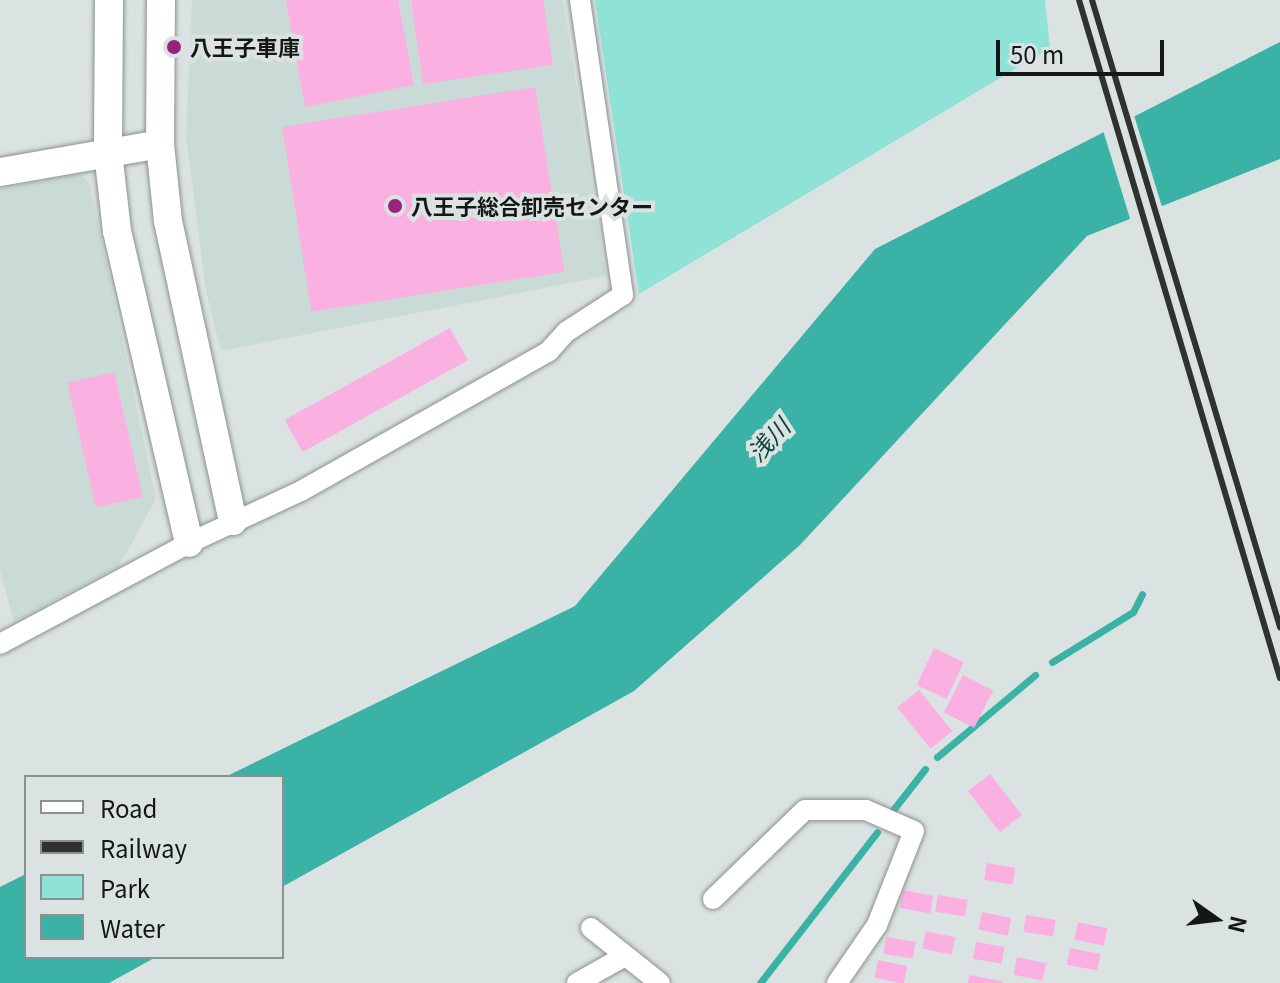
<!DOCTYPE html>
<html>
<head>
<meta charset="utf-8">
<style>
	body { margin:0 }
	#map { position:relative; width:1280px; height:983px; overflow:hidden; background:#dbe3e2; font-family:Georgia,"Noto Sans JP",serif }
	div>[style] { position:absolute }
	.built>* { inset:0; background:#c9dad7 }
	.green>* { inset:0; background:#8ee2d6 }
	.water>* { inset:0; background:#3ab2a5 }
	.pier>* { inset:0; background:#dbe3e2; transform-origin:0 0 }
	.stream>* { height:7px; margin:-3.5px; padding:0 3.5px; transform-origin:3.5px; border-radius:3.5px; background:#3ab2a5 }
	.building>* { inset:0; background:#fab1e2; transform-origin:0 0 }
	.roads { filter:drop-shadow(0 0 2px #8b9291) drop-shadow(0 0 2px #8b9291) }
	.street>* { height:20px; margin:-10px; padding:0 10px; transform-origin:10px; border-radius:10px; background:#fff }
	.secondary>* { height:28px; margin:-14px; padding:0 14px; transform-origin:14px; border-radius:14px; background:#fff }
	.rail>* { height:6px; margin:-3px; padding:0 3px; transform-origin:3px; border-radius:3px; background:#2f3231 }
	.dots>* { width:22px; height:22px; translate:-50% -50%; box-sizing:border-box; border:4px solid #dbe3e2; border-radius:50% }
	span { translate:-50% -50%; white-space:nowrap; text-align:center; line-height:1.15; -webkit-text-stroke:8px #dbe3e2; paint-order:stroke }
	.poi-label { font-size:22px; color:#141716; font-weight:700 }
	.left { translate:0 -50%; text-align:left }
	.water-label { font-size:24px; color:#0f443e; font-style:italic }
	.legend { position:absolute; left:24px; top:775px; width:260px; height:184px; box-sizing:border-box; background:#dbe3e2; border:2px solid #8b9190; margin:0; padding:10px 14px; list-style:none; font-size:24px; color:#141716 }
	.legend li { display:flex; align-items:center; gap:16px; height:40px }
	.legend b { width:40px; border:2px solid #8b9190 }
	.north { position:absolute; left:1176px; top:879px; width:80px; height:80px; -webkit-text-stroke:6px #dbe3e2; paint-order:stroke; rotate:104deg; font-size:22px; font-weight:700; line-height:32px; text-align:center; color:#141716 }
	.north::after { content:''; display:block; margin:auto; width:28px; height:36px; background:#141716; clip-path:polygon(50% 0,100% 100%,50% 72%,0 100%) }
	.scale { position:absolute; left:996px; top:40px; width:168px; height:36px; box-sizing:border-box; border:4px solid #141716; border-top:0; padding-left:10px; font-size:24px; line-height:28px; white-space:nowrap; color:#141716; -webkit-text-stroke:6px #dbe3e2; paint-order:stroke }
</style>
</head>
<body>
<div id="map">
	<div class="built">
		<i style="clip-path:polygon(192px 0,563px 0,606px 276px,221px 351px,206px 291px,186px 137px)"></i>
		<i style="clip-path:polygon(80px 174px,89px 182px,156px 499px,119px 566px,14px 622px,0 571px,0 189px)"></i>
	</div>
	<div class="green">
		<i style="clip-path:polygon(595px 0,1045px 0,1050px 48px,639px 294px)"></i>
	</div>
	<div class="water">
		<i style="clip-path:polygon(1280px 42px,1280px 159px,1087px 236px,800px 545px,634px 691px,282px 887px,282px 777px,225px 777px,575px 606px,875px 249px)"></i>
		<i style="clip-path:polygon(26px 874px,26px 957px,156px 957px,109px 983px,0 983px,0 887px)"></i>
	</div>
	<div class="pier">
		<i style="left:1133px;top:112px;width:102px;height:34px;rotate:73deg"></i>
	</div>
	<div class="stream">
		<i style="left:1052px;top:662px;width:95px;rotate:-31.7deg"></i>
		<i style="left:1133px;top:612px;width:20px;rotate:-63deg"></i>
		<i style="left:937px;top:757px;width:128px;rotate:-39.9deg"></i>
		<i style="left:893px;top:810px;width:52px;rotate:-52deg"></i>
		<i style="left:760px;top:983px;width:191px;rotate:-52.2deg"></i>
	</div>
	<div class="building">
		<i style="clip-path:polygon(286px 0,398px 0,414px 85px,305px 107px)"></i>
		<i style="clip-path:polygon(411px 0,543px 0,553px 65px,423px 84px)"></i>
		<i style="left:535px;top:87px;width:187px;height:256px;rotate:81deg"></i>
		<i style="left:450px;top:328px;width:37px;height:189px;rotate:61deg"></i>
		<i style="left:114px;top:372px;width:128px;height:48px;rotate:77deg"></i>
		<i style="left:934px;top:648px;width:33px;height:41px;rotate:25deg"></i>
		<i style="left:963px;top:675px;width:34px;height:42px;rotate:27deg"></i>
		<i style="left:919px;top:690px;width:53px;height:28px;rotate:51deg"></i>
		<i style="left:990px;top:774px;width:52px;height:28px;rotate:52deg"></i>
		<i style="left:987px;top:863px;width:29px;height:17px;rotate:10deg"></i>
		<i style="left:903px;top:890px;width:31px;height:18px;rotate:11deg"></i>
		<i style="left:938px;top:895px;width:30px;height:17px;rotate:9deg"></i>
		<i style="left:982px;top:912px;width:30px;height:18px;rotate:12deg"></i>
		<i style="left:1026px;top:915px;width:30px;height:17px;rotate:9deg"></i>
		<i style="left:1078px;top:922px;width:30px;height:18px;rotate:12deg"></i>
		<i style="left:926px;top:931px;width:30px;height:18px;rotate:12deg"></i>
		<i style="left:886px;top:937px;width:30px;height:17px;rotate:9deg"></i>
		<i style="left:976px;top:942px;width:29px;height:17px;rotate:10deg"></i>
		<i style="left:1070px;top:948px;width:31px;height:17px;rotate:11deg"></i>
		<i style="left:1017px;top:957px;width:30px;height:18px;rotate:12deg"></i>
		<i style="left:878px;top:960px;width:30px;height:18px;rotate:12deg"></i>
		<i style="clip-path:polygon(969px 975px,1002px 981px,1002px 983px,968px 983px)"></i>
	</div>
	<div class="roads">
		<div class="street">
			<i style="left:0;top:644px;width:214px;rotate:-28.1deg"></i>
			<i style="left:189px;top:543px;width:123px;rotate:-24.9deg"></i>
			<i style="left:301px;top:491px;width:285px;rotate:-29.4deg"></i>
			<i style="left:549px;top:351px;width:25px;rotate:-48deg"></i>
			<i style="left:566px;top:332px;width:68px;rotate:-33deg"></i>
			<i style="left:623px;top:295px;width:298px;rotate:-98.3deg"></i>
			<i style="left:713px;top:899px;width:128px;rotate:-44.1deg"></i>
			<i style="left:805px;top:810px;width:61px"></i>
			<i style="left:866px;top:810px;width:52px;rotate:23.6deg"></i>
			<i style="left:914px;top:831px;width:101px;rotate:111.5deg"></i>
			<i style="left:877px;top:925px;width:70px;rotate:124.6deg"></i>
			<i style="left:591px;top:928px;width:88px;rotate:38.6deg"></i>
			<i style="left:577px;top:983px;width:55px;rotate:-29.4deg"></i>
		</div>
		<div class="secondary">
			<i style="left:109px;top:0;width:152px;rotate:90.4deg"></i>
			<i style="left:108px;top:152px;width:80px;rotate:83.5deg"></i>
			<i style="left:117px;top:231px;width:320px;rotate:77deg"></i>
			<i style="left:161px;top:0;width:144px;rotate:90.4deg"></i>
			<i style="left:160px;top:144px;width:77px;rotate:84.1deg"></i>
			<i style="left:168px;top:221px;width:307px;rotate:77.8deg"></i>
			<i style="left:0;top:172px;width:162px;rotate:-9.9deg"></i>
		</div>
	</div>
	<div class="rail">
		<i style="left:1079px;top:0;width:707px;rotate:73.49deg"></i>
		<i style="left:1092px;top:0;width:655px;rotate:73.31deg"></i>
	</div>
	<div class="dots">
		<i style="left:174px;top:47px;background:#98227d"></i>
		<i style="left:395px;top:206px;background:#98227d"></i>
	</div>
	<div class="poi-label">
		<span class="left" style="left:190px;top:47px">八王子車庫</span>
		<span class="left" style="left:411px;top:206px">八王子総合卸売センター</span>
	</div>
	<div class="water-label">
		<span style="left:768px;top:439px;rotate:-47deg">浅川</span>
	</div>
	<ul class="legend">
	<li><b style="height:10px;background:#fff"></b>Road</li>
	<li><b style="height:10px;background:#2f3231"></b>Railway</li>
	<li><b style="height:22px;background:#8ee2d6"></b>Park</li>
	<li><b style="height:22px;background:#3ab2a5"></b>Water</li>
	</ul>
	<div class="north">N</div>
	<div class="scale">50 m</div>
</div>
</body>
</html>
